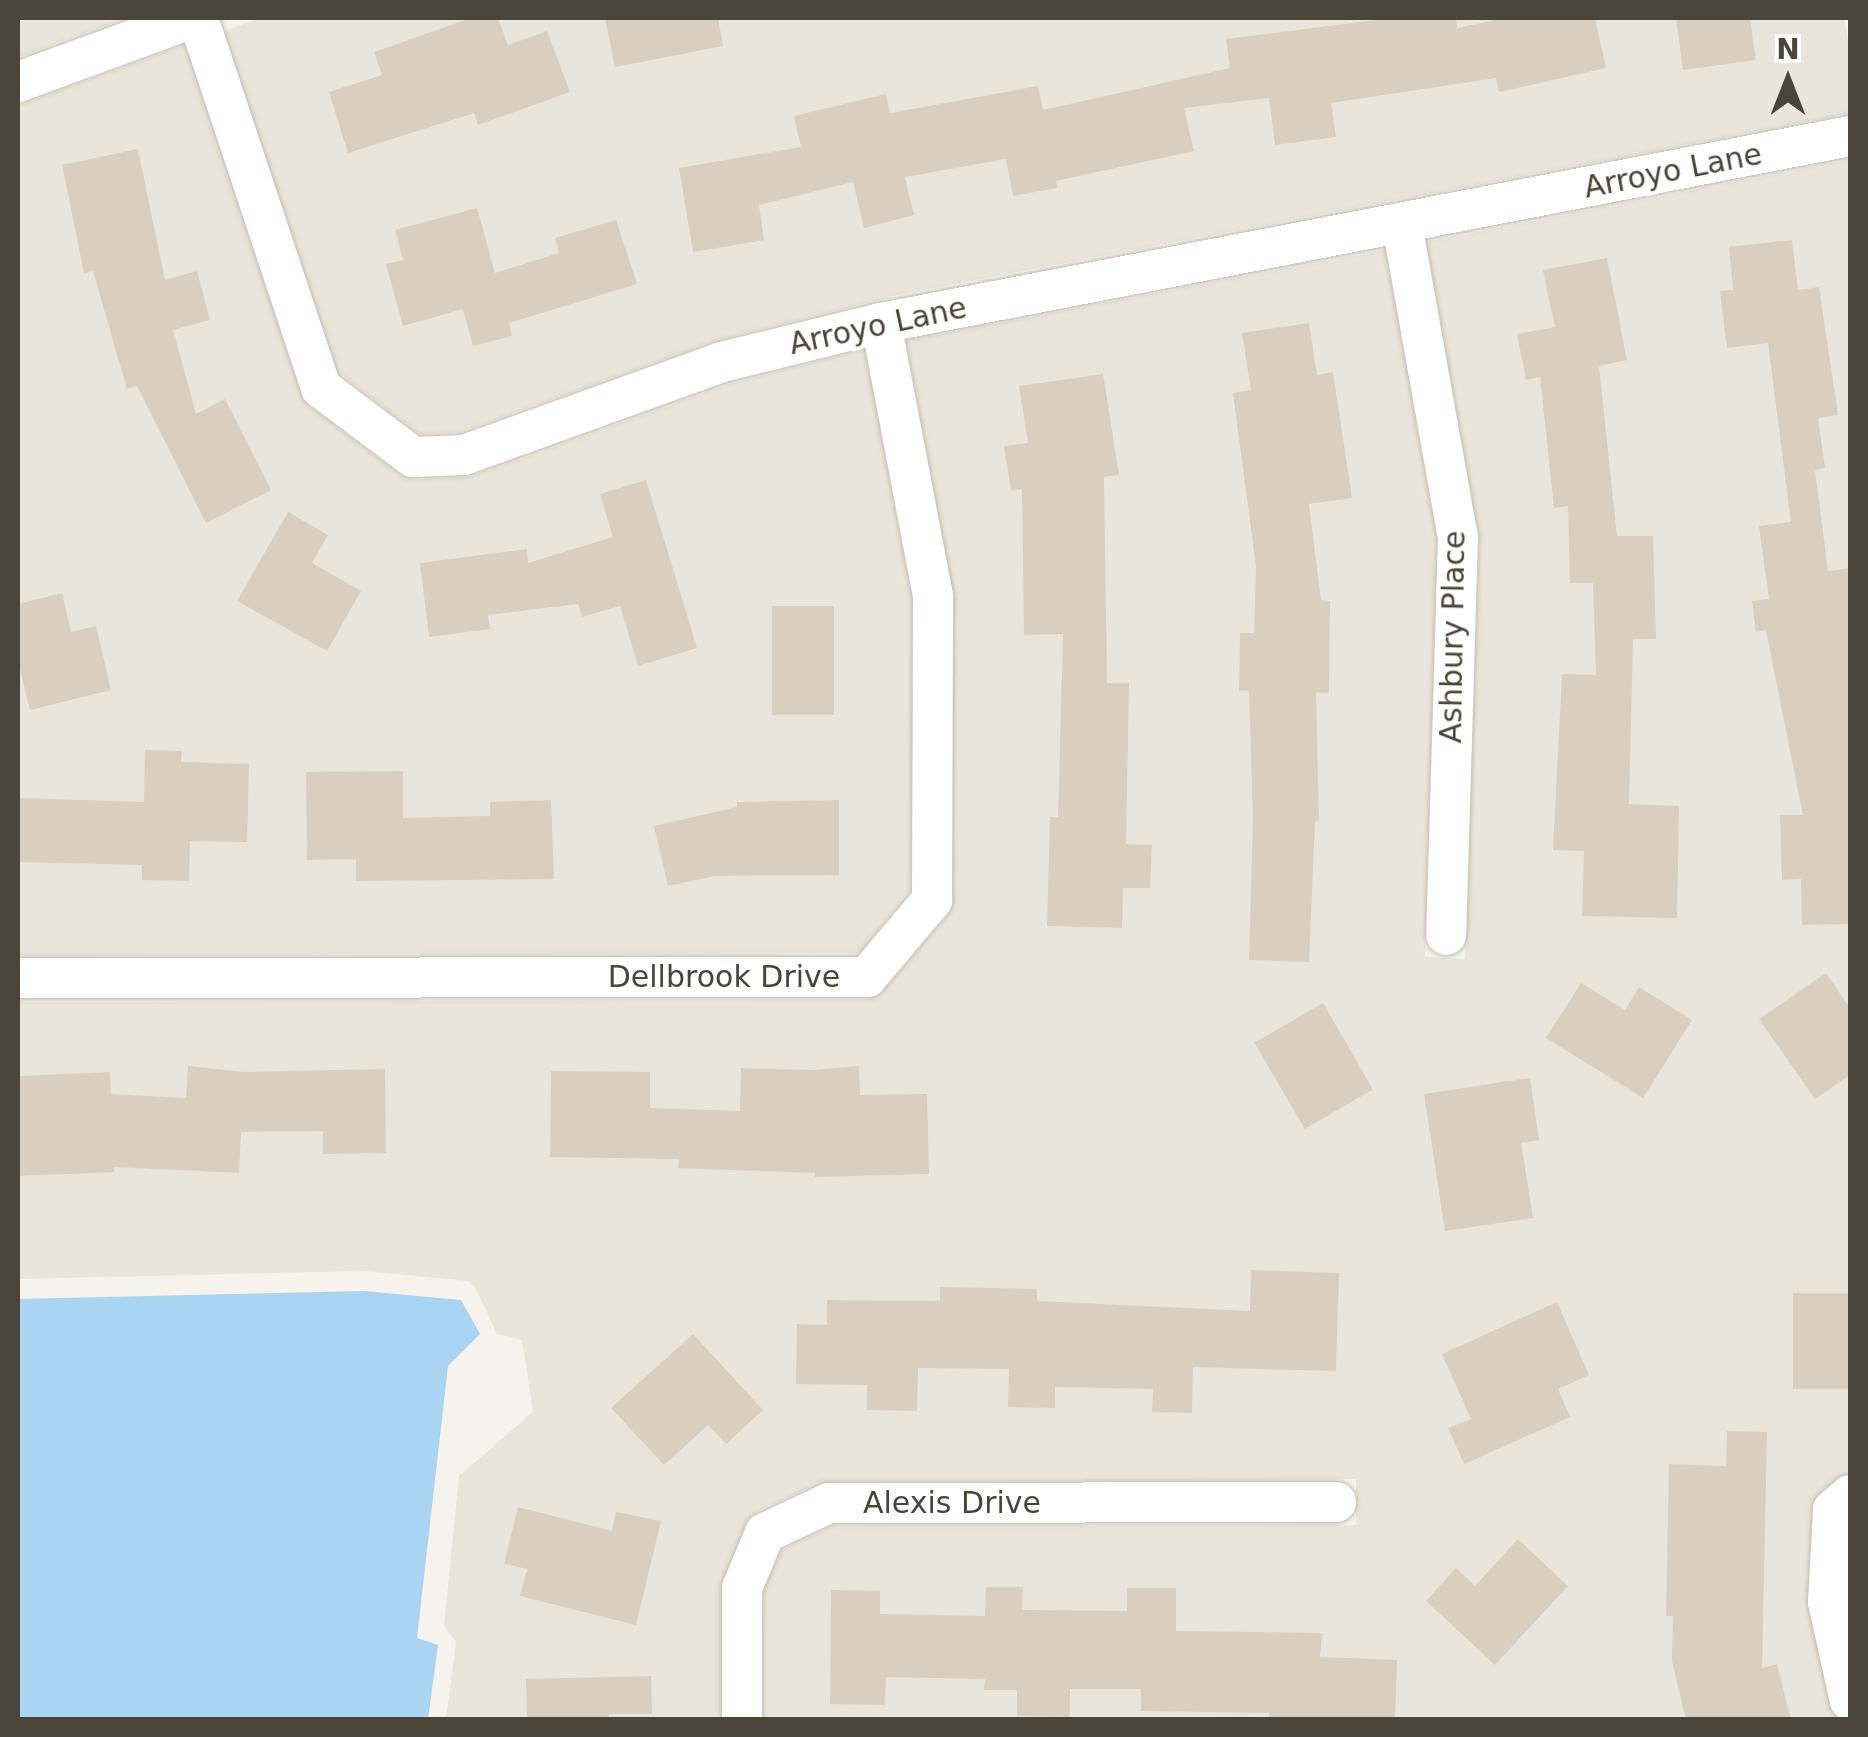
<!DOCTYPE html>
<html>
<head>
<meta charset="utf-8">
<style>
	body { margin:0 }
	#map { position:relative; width:1868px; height:1737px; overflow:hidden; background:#f6f3ec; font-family:"DejaVu Sans",sans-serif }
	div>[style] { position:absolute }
	.residential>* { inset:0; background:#eae5da }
	.water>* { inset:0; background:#a9d4f2 }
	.building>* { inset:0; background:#d8cfc1; transform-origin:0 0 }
	.roads { filter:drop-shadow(0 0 2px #c2bbae) drop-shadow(0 0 2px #c2bbae) }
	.minor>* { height:40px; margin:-20px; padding:0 20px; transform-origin:20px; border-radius:20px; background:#fff }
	span { translate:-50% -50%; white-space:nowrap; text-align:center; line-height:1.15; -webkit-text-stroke:8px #fff; paint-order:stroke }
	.street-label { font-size:30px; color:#4b4439 }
	.frame { position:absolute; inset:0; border:20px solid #4b4439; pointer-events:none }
	.north { position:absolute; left:1738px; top:30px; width:100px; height:100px; -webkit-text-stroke:8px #fff; paint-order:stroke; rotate:0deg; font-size:28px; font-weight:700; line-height:40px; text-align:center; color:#4b4439 }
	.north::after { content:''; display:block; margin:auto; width:35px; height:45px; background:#4b4439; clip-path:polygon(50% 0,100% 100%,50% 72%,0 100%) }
</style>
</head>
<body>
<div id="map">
	<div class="residential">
		<i style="clip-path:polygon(18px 18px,126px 18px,18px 57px)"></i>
		<i style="clip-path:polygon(260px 18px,1844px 18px,1850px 52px,1850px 113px,897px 295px,717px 340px,460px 432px,419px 434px,338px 372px,224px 31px)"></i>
		<i style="clip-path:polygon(185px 45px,302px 396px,310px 407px,402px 476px,414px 480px,470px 477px,727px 385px,865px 350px,912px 599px,911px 890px,859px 953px,18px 955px,18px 106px)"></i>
		<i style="clip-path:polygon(1850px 160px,1850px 1719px,762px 1719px,763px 1593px,780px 1551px,833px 1526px,1356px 1525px,1356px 1479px,821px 1482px,757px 1511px,746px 1523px,721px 1588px,721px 1719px,446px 1719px,456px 1642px,444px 1626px,459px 1476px,533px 1412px,522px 1340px,497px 1334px,476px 1289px,468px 1281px,364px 1271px,18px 1279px,18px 1002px,867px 1000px,882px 993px,947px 916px,953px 900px,953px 596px,906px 341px,1385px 250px,1437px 539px,1425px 957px,1465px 959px,1479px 537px,1426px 242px)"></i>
	</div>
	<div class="water">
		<i style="clip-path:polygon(363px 1291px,461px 1300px,480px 1334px,448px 1366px,417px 1638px,438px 1645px,428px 1719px,18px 1719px,18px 1299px)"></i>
	</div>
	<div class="building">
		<i style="clip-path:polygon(471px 18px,498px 18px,508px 45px,547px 31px,570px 92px,478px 125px,474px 113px,348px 153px,329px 92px,382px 75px,374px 52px)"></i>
		<i style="clip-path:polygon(605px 18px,718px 18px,723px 46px,615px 67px)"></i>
		<i style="clip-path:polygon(1391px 18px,1456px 18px,1457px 28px,1505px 18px,1595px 18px,1606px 68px,1499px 92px,1496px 78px,1331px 103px,1336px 137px,1275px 145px,1269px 98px,1184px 108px,1194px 151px,1056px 181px,1057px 188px,1013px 196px,1006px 159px,905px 177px,914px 215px,864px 228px,853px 182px,759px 205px,764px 240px,693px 252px,679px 168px,801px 147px,794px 116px,886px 94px,890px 113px,1038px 86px,1043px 110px,1230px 68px,1226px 39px)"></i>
		<i style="clip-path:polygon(1676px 18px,1750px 18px,1756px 60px,1683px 70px)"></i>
		<i style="clip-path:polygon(138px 149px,165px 280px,197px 271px,210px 320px,173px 330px,196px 414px,225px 399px,271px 490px,206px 523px,137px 386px,127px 389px,93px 271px,84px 273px,62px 165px)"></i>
		<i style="clip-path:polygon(477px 208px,495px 273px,559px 253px,555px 238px,616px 220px,637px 284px,509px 323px,512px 336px,473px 346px,463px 309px,403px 326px,386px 264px,403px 260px,395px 230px)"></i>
		<i style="clip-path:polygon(1792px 240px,1798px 290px,1819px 287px,1838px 415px,1818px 418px,1825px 468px,1815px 470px,1828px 571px,1850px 568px,1850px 924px,1802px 925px,1801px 879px,1782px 880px,1780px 815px,1803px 815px,1766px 630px,1756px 632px,1752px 601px,1769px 599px,1759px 526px,1791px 522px,1768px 343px,1727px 348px,1720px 291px,1733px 290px,1729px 247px)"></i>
		<i style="clip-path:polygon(1607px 258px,1627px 360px,1599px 366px,1617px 536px,1653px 536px,1656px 639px,1633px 639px,1629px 804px,1679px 806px,1677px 918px,1582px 916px,1584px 851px,1553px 850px,1562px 674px,1596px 675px,1593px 583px,1570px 583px,1568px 506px,1554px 508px,1540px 377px,1526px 380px,1517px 334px,1555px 327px,1543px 270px)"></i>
		<i style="clip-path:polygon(1309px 323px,1317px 375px,1333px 372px,1352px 498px,1309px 504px,1321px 600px,1330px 601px,1329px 693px,1316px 693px,1319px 821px,1315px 821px,1309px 962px,1249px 960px,1253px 820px,1249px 691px,1239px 691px,1240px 633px,1254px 633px,1256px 566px,1233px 393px,1251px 390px,1242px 333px)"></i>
		<i style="clip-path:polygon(1103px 374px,1119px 475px,1104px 477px,1107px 683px,1129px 683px,1126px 844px,1152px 845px,1150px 888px,1123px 888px,1122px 928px,1047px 926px,1050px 817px,1058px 817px,1063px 634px,1024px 635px,1022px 489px,1011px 491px,1004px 446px,1028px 443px,1019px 386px)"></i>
		<i style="clip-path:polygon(646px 480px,697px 648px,638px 666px,620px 606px,582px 617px,578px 604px,488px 615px,490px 629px,429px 637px,420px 563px,527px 549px,528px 563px,613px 537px,600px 494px)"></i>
		<i style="clip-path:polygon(288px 512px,328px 535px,312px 563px,361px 591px,327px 651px,237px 601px)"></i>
		<i style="clip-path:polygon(62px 593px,71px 632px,96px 626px,111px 690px,30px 710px,18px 661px,18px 604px)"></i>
		<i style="left:772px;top:606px;width:62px;height:109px"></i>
		<i style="clip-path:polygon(145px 750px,182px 751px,181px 762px,249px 764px,247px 842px,190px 841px,189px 881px,142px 880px,142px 865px,18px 862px,18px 798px,144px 802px)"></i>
		<i style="clip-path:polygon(403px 771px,403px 818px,490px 816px,490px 802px,551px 800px,554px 879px,356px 881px,356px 859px,307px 860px,306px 772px)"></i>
		<i style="clip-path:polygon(839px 800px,839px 875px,714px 876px,668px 886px,654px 826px,737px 807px,737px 802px)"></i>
		<i style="clip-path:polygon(1826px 973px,1850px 1008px,1850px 1075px,1815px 1099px,1759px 1019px)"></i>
		<i style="clip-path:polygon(1581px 983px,1625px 1010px,1639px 987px,1692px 1020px,1643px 1098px,1546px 1038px)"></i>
		<i style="left:1323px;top:1003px;width:100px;height:79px;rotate:60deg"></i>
		<i style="clip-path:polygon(188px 1066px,244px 1072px,385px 1069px,386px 1153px,323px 1154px,323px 1131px,241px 1132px,239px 1173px,114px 1167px,114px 1172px,18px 1176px,18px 1076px,110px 1072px,111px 1094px,186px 1098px)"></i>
		<i style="clip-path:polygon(859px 1066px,860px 1095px,927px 1094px,929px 1174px,815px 1177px,815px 1173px,678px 1168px,679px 1159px,550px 1157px,551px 1071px,650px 1072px,650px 1108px,740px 1111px,741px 1068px,812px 1070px)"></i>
		<i style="clip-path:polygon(1530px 1078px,1539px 1140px,1521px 1143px,1533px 1218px,1445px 1231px,1424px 1094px)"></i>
		<i style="clip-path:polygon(1251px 1270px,1339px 1273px,1336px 1371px,1193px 1367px,1192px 1413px,1152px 1412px,1153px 1389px,1055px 1387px,1055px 1408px,1008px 1407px,1009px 1369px,918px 1368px,917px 1411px,867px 1410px,867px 1385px,796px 1384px,797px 1324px,827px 1325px,827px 1300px,940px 1301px,940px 1287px,1037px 1289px,1037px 1301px,1250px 1311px)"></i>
		<i style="left:1793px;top:1293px;width:57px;height:96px"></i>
		<i style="clip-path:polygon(1557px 1302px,1589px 1375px,1558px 1389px,1570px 1417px,1464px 1464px,1448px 1428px,1471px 1419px,1442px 1354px)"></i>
		<i style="clip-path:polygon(693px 1334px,763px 1410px,726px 1444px,708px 1425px,664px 1465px,611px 1408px)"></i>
		<i style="clip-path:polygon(1727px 1431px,1767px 1432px,1762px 1668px,1777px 1664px,1791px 1720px,1686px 1720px,1672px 1661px,1673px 1616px,1666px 1616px,1669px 1464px,1726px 1466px)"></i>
		<i style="clip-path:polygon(518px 1507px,612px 1531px,616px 1512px,661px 1521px,636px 1625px,520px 1596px,527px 1569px,504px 1564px)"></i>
		<i style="clip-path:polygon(1518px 1539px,1568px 1586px,1495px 1665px,1426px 1601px,1456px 1568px,1475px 1586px)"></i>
		<i style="clip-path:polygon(986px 1587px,1023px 1587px,1022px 1610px,1127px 1611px,1127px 1588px,1176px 1588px,1176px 1631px,1322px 1633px,1320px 1657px,1397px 1660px,1395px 1720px,1268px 1720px,1269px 1713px,1141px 1711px,1141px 1689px,1070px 1689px,1070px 1717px,1017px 1716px,1017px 1690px,984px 1690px,985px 1679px,886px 1677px,885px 1705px,830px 1704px,831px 1590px,880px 1591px,880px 1614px,985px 1616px)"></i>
		<i style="clip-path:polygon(651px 1676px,652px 1714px,609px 1714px,609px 1720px,527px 1720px,526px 1679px)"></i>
	</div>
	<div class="roads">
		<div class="minor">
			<i style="left:198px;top:18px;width:390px;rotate:71.6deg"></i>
			<i style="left:321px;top:388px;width:115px;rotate:36.9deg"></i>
			<i style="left:413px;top:457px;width:51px;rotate:-2.2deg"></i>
			<i style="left:464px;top:455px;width:274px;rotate:-19.8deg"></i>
			<i style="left:722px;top:362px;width:164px;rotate:-13.8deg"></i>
			<i style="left:881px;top:323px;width:987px;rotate:-10.92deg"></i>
			<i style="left:18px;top:82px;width:186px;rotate:-20.1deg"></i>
			<i style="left:1402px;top:224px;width:318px;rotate:79.9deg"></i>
			<i style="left:1458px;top:537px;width:398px;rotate:91.7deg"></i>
			<i style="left:18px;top:978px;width:849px;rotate:-0.07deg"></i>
			<i style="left:867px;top:977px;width:101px;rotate:-49.8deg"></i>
			<i style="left:932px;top:900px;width:304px;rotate:-89.8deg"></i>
			<i style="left:933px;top:596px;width:278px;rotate:-100.8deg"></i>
			<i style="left:1850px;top:1495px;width:23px;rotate:139deg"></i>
			<i style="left:1833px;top:1510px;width:92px;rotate:93.1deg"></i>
			<i style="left:1828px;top:1602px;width:101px;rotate:77.5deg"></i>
			<i style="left:742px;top:1720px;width:132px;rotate:-90deg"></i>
			<i style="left:742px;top:1588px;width:60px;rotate:-67.3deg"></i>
			<i style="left:765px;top:1533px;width:71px;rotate:-25.1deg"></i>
			<i style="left:829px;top:1503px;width:507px;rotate:-0.11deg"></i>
		</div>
	</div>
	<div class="street-label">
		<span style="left:1673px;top:171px;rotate:-11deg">Arroyo Lane</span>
		<span style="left:878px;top:326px;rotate:-12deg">Arroyo Lane</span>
		<span style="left:1453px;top:637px;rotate:-89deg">Ashbury Place</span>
		<span style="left:724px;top:977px">Dellbrook Drive</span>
		<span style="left:952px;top:1503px">Alexis Drive</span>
	</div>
	<div class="frame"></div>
	<div class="north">N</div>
</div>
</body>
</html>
